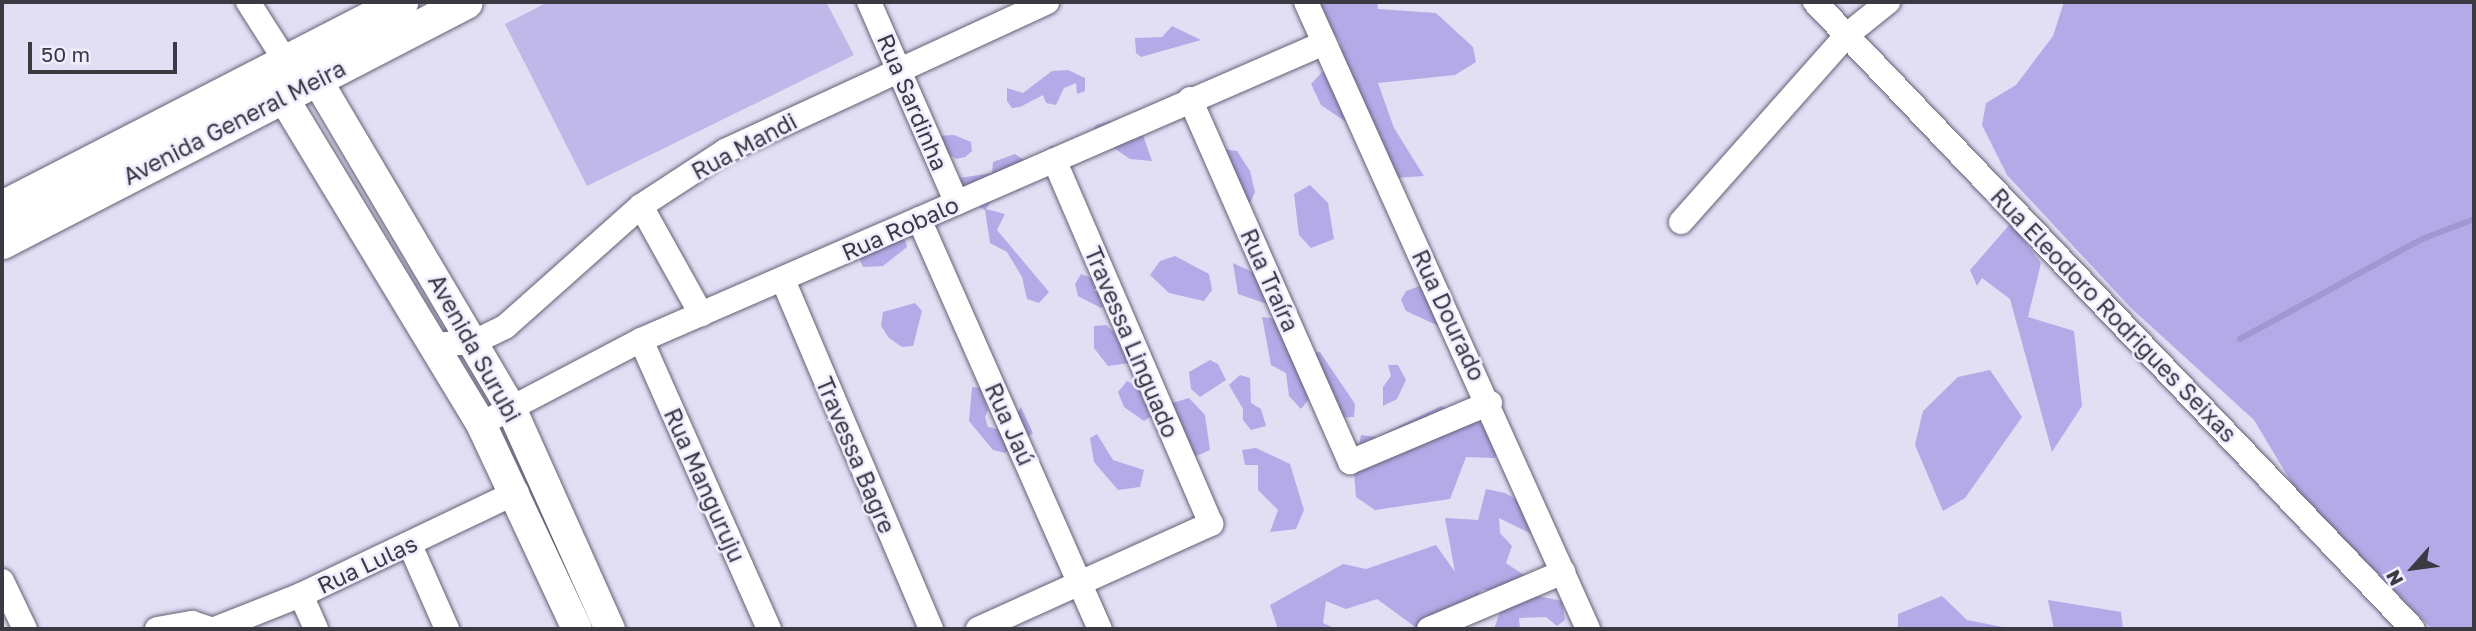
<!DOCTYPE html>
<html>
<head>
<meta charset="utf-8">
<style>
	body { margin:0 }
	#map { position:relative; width:2476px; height:631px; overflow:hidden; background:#e2dff5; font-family:"Golos Text",sans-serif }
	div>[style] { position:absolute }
	.green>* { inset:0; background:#bfb8e8 }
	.forest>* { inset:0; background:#b3aae7 }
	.stream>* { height:6px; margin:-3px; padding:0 3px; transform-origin:3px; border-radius:3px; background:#a197d3 }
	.roads { filter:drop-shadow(0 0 2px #646175) drop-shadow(0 0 2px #646175) }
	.minor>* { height:24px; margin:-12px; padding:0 12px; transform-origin:12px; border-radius:12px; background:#fff }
	.tertiary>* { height:30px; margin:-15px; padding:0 15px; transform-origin:15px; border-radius:15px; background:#fff }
	.secondary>* { height:33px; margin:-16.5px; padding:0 16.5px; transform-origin:16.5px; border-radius:16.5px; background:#fff }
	span { translate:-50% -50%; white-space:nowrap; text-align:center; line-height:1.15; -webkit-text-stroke:5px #efedff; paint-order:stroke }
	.street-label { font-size:23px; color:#3b3a42 }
	.frame { position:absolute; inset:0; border:4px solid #3b3a42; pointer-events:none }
	.north { position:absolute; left:2378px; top:533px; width:70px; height:70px; -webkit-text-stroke:5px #efedff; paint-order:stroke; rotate:242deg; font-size:19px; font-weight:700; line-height:28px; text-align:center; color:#3b3a42 }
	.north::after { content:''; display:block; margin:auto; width:24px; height:32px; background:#3b3a42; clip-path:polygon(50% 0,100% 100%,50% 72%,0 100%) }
	.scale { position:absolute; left:28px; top:42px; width:149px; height:32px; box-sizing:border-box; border:4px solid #3b3a42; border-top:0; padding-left:9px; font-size:21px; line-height:24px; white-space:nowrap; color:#3b3a42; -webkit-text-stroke:5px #efedff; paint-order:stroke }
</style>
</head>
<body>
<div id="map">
	<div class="green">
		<i style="clip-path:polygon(548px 2px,826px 2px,854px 55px,587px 186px,505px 24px)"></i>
	</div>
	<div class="forest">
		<i style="clip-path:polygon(1310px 2px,1377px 2px,1378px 9px,1436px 13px,1473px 47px,1476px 62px,1455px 75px,1378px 83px,1394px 128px,1424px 176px,1394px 178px,1343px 76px,1340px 42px)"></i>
		<i style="clip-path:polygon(2064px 2px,2474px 2px,2474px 629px,2432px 629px,2296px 490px,2254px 420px,2131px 308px,2007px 175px,1982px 125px,1986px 103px,2016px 85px,2053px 36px)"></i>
		<i style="clip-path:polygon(1172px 26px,1201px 40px,1141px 57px,1136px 53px,1135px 38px,1162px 37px)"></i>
		<i style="clip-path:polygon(1068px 70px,1085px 78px,1085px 91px,1077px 94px,1076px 83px,1064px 88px,1056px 105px,1046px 103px,1043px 95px,1020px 107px,1012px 108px,1007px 101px,1007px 88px,1023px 93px,1052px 71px)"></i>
		<i style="clip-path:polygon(1323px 71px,1349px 124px,1321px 105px,1311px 84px)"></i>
		<i style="clip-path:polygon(1110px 121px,1143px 135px,1152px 161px,1130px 159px,1108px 144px,1049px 153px,1050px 146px,1083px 145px,1096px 125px)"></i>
		<i style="clip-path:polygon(954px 135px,971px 142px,972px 151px,965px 157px,956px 159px,946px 152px,938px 136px)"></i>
		<i style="clip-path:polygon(1222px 149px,1237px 151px,1250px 171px,1255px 192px,1250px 203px,1227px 194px)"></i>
		<i style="clip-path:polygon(1015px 154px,1027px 162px,1031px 174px,1019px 191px,1000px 187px,986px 209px,1005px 214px,997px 230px,1049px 292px,1039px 303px,1027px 299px,1022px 277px,1007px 252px,990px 243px,985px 210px,965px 198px,959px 178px,992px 173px,993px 162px)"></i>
		<i style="clip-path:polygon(1310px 185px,1328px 203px,1334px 239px,1311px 248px,1299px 235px,1294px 194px)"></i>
		<i style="clip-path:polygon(2011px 223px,2041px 263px,2028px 317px,2074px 331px,2082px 406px,2052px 452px,2010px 299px,1982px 278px,1977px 286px,1970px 270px)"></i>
		<i style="clip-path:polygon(895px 236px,905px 240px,907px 247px,883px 266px,863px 267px,858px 256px)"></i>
		<i style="clip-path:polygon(1175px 256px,1209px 274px,1212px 290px,1204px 301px,1169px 293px,1150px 275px,1160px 261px)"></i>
		<i style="clip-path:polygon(1233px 263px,1265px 278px,1267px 304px,1238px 294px)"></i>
		<i style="clip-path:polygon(1081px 274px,1108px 284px,1111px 300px,1101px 308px,1078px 296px,1075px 284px)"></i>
		<i style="clip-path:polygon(1423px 285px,1443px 328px,1406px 311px,1401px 300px,1406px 291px)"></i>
		<i style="clip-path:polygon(915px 303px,922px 311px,913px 346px,902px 347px,889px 338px,881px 326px,883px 312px)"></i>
		<i style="clip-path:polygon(1262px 317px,1276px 319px,1301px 354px,1320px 352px,1355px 404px,1354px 417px,1331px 418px,1316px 390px,1301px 409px,1289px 396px,1286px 373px,1271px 365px)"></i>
		<i style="clip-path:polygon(1106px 325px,1116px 334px,1131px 338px,1137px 362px,1108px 366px,1094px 348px,1094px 326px)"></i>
		<i style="clip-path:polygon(1210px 360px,1218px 364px,1226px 380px,1200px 397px,1191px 389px,1189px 372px)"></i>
		<i style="clip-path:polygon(1388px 365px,1398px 365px,1406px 380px,1397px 399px,1383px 406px,1383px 387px,1391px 376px)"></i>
		<i style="clip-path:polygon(1990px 370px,2022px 417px,1965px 498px,1943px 511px,1915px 445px,1923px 411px,1958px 377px)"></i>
		<i style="clip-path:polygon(1240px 375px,1250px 378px,1251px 403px,1261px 409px,1266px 426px,1251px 430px,1243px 420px,1243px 409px,1229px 385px)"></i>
		<i style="clip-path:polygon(1127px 381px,1172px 403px,1189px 398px,1205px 415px,1210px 450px,1196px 456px,1156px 413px,1144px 421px,1124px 407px,1118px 392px)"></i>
		<i style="clip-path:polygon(972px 387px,980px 388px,988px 410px,985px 417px,988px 427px,1007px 431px,1021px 407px,1033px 433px,1005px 453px,993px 450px,969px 421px)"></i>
		<i style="clip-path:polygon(1441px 406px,1482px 424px,1501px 444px,1495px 458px,1466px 457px,1450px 499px,1375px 510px,1356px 497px,1354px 472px,1361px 435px,1377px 437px)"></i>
		<i style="clip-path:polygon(1097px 434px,1113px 460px,1144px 470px,1140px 487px,1118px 490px,1094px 462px,1090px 438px)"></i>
		<i style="clip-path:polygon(1256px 448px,1290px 464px,1304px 510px,1296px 529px,1270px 532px,1278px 510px,1258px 490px,1258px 465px,1245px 465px,1242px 450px)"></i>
		<i style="clip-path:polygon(1486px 489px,1505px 493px,1533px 509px,1536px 536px,1499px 518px,1500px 533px,1512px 546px,1506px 563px,1534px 582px,1520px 590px,1482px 590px,1449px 629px,1418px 629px,1377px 599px,1346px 609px,1326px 601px,1323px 623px,1336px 629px,1278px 629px,1270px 605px,1343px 564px,1366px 569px,1436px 545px,1455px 572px,1445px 518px,1478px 520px)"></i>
		<i style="clip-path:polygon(1533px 595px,1562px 601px,1565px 620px,1557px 626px,1546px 617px,1519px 618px,1520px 629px,1494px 629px,1500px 612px)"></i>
		<i style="clip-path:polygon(1942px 596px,1967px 620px,2013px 629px,1898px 629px,1898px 614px)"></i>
		<i style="clip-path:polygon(2048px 600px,2121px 612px,2123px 629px,2054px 629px)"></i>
	</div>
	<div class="stream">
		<i style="left:2240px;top:339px;width:208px;rotate:-28.8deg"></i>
		<i style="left:2422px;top:239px;width:56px;rotate:-21deg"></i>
	</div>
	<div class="roads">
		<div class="minor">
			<i style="left:248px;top:2px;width:69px;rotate:57.5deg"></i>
			<i style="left:869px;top:2px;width:219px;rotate:66.4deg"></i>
			<i style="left:1306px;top:2px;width:687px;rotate:65.78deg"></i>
			<i style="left:1815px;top:2px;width:866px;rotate:46.36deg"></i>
			<i style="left:1190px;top:99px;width:397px;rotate:66.2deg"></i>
			<i style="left:1350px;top:462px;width:152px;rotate:-22.9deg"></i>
			<i style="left:641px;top:206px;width:124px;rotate:60.9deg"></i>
			<i style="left:919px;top:219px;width:448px;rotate:66.2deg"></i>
			<i style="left:1681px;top:222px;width:250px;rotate:-48.4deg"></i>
			<i style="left:1847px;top:35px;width:53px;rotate:-38.8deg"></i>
			<i style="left:783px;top:280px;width:379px;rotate:67deg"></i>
			<i style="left:641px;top:340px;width:316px;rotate:66.1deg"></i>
			<i style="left:433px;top:345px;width:41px;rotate:-4.2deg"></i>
			<i style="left:474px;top:342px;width:34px;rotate:-26deg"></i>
			<i style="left:505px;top:327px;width:182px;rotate:-41.7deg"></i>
			<i style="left:641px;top:206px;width:100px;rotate:-33.2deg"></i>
			<i style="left:725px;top:151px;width:355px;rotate:-24.8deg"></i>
			<i style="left:481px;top:424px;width:181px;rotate:-27.7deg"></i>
			<i style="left:641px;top:340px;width:745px;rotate:-23.5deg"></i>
			<i style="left:410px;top:545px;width:92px;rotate:66.2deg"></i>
			<i style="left:2px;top:581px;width:53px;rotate:64.4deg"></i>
			<i style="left:301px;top:595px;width:37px;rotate:66deg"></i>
			<i style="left:157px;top:629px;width:36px;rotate:-10deg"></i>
			<i style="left:192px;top:623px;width:19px;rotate:18deg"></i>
			<i style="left:215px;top:629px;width:92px;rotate:-21.6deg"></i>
			<i style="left:301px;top:595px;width:239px;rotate:-25.5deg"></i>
			<i style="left:978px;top:629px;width:256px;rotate:-24.3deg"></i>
			<i style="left:1211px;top:524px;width:396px;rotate:-113.3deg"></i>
			<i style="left:1429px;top:629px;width:146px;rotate:-23deg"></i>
		</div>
		<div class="tertiary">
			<i style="left:317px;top:80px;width:381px;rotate:59.4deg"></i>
			<i style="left:511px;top:408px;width:242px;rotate:65.9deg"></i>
			<i style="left:283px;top:97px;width:382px;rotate:58.8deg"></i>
			<i style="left:481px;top:424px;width:226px;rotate:64.9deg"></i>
		</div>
		<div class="secondary">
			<i style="left:2px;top:207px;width:449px;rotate:-27.2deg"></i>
			<i style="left:2px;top:242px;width:522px;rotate:-27.35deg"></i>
		</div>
	</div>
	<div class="street-label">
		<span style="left:913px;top:102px;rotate:67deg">Rua Sardinha</span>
		<span style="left:234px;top:122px;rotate:-27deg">Avenida General Meira</span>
		<span style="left:744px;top:146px;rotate:-28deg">Rua Mandi</span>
		<span style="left:900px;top:228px;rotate:-24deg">Rua Robalo</span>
		<span style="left:1270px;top:280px;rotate:66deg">Rua Traíra</span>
		<span style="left:1449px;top:315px;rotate:65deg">Rua Dourado</span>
		<span style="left:2114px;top:315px;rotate:46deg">Rua Eleodoro Rodrigues Seixas</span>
		<span style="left:1132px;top:342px;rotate:67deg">Travessa Linguado</span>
		<span style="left:475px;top:348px;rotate:61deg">Avenida Surubi</span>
		<span style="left:1010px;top:424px;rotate:66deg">Rua Jaú</span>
		<span style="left:856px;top:455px;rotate:67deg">Travessa Bagre</span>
		<span style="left:705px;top:485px;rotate:66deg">Rua Manguruju</span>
		<span style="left:367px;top:564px;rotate:-25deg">Rua Lulas</span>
	</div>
	<div class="frame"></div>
	<div class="north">N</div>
	<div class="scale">50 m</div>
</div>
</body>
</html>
